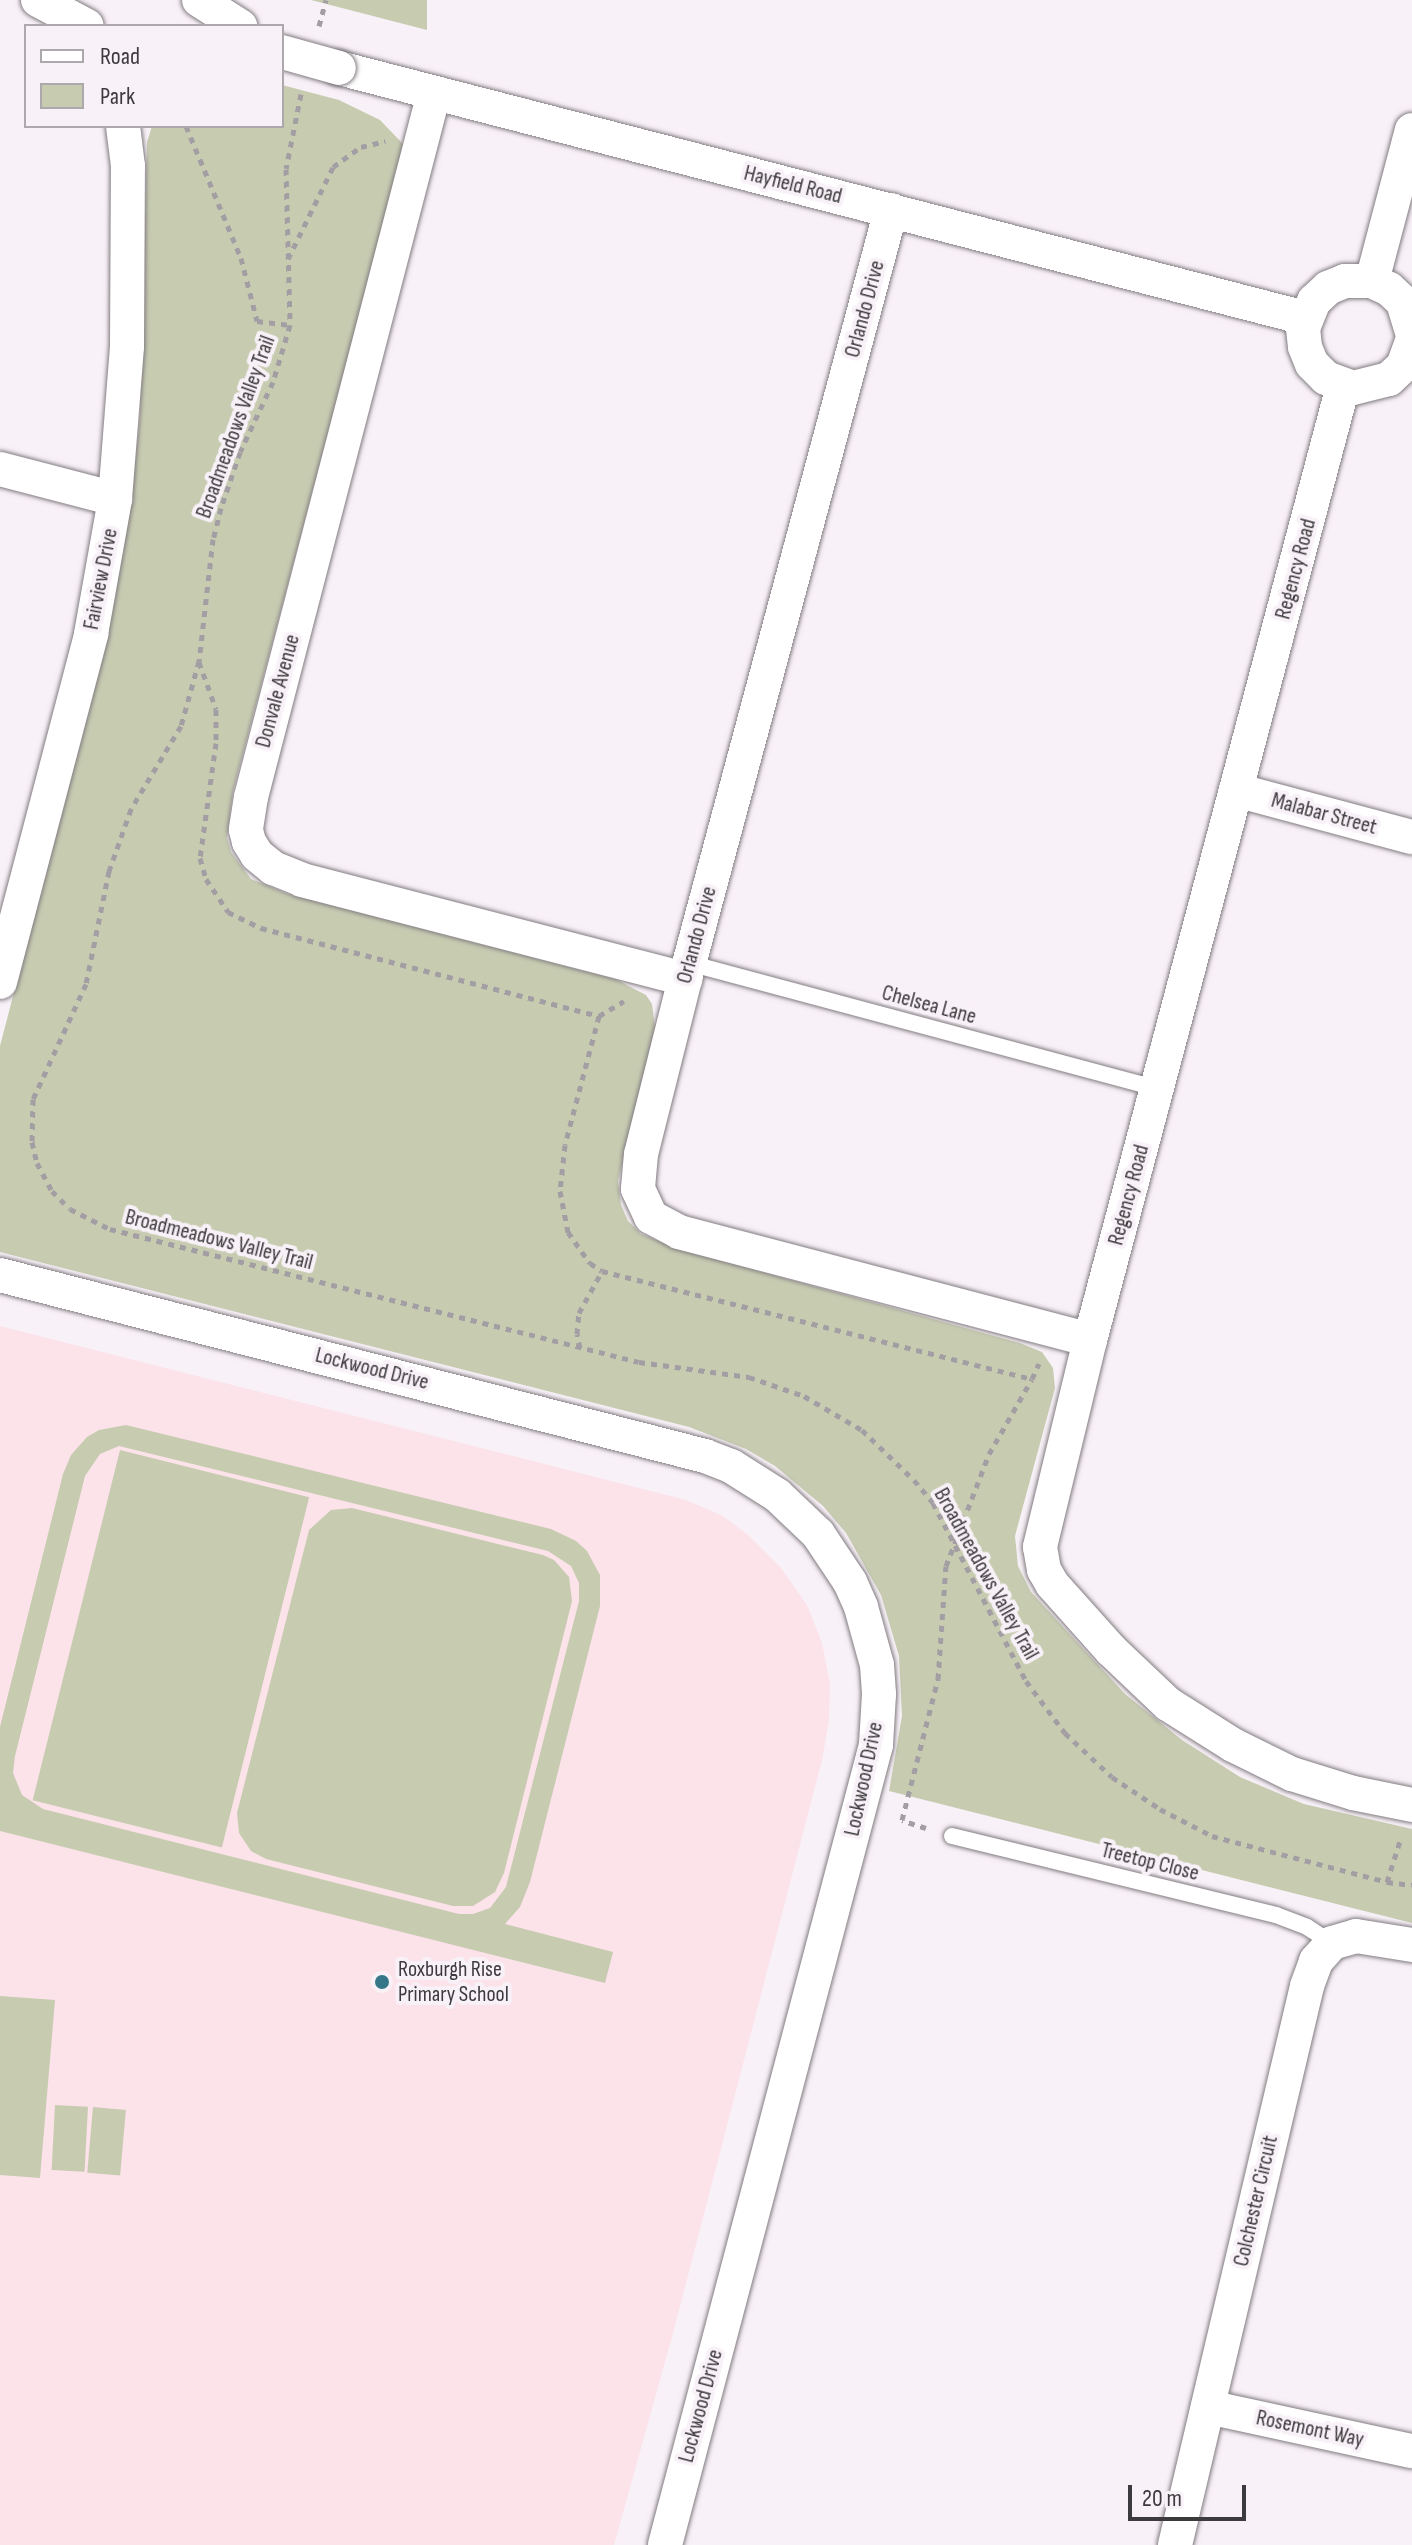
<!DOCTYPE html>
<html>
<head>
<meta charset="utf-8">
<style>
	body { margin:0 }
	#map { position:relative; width:1412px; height:2545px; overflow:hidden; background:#f8f1f7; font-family:"Sofia Sans Condensed",sans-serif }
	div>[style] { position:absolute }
	.education>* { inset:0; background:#fce2e9 }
	.green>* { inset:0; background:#c7ccb1; transform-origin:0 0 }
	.path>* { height:5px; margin-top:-2.5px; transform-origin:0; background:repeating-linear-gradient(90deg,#a39ea3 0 6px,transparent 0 12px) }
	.roads { filter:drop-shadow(0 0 2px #827c81) drop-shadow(0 0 2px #827c81) }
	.lane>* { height:16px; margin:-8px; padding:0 8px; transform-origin:8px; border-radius:8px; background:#fff }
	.street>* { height:34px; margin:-17px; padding:0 17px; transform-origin:17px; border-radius:17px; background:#fff }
	.bridges { filter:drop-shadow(0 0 2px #827c81) drop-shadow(0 0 2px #827c81) }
	.street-bridge>* { height:34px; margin:-17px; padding:0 17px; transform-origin:17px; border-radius:17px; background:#fff }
	.dots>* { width:22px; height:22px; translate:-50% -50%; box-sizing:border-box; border:4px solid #f8f1f7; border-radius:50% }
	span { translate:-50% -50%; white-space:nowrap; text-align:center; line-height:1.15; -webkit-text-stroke:8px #f8f1f7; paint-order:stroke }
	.street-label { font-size:22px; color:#3c3a3c }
	.poi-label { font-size:22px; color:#3c3a3c }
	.left { translate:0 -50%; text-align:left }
	.legend { position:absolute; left:24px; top:24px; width:260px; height:104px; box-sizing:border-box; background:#f8f1f7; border:2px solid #ada8ac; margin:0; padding:10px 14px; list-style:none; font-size:24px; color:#3c3a3c }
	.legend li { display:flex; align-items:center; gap:16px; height:40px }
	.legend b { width:40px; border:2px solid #ada8ac }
	.scale { position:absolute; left:1128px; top:2485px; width:118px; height:36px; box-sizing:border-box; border:4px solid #3c3a3c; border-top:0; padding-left:10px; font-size:24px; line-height:28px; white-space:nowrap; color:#3c3a3c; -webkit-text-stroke:6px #f8f1f7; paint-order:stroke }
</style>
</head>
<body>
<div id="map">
	<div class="education">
		<i style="clip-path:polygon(0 1326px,686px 1500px,723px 1516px,748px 1535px,781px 1568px,807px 1605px,822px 1643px,830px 1684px,829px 1720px,822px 1760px,673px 2333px,614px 2545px,0 2545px)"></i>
	</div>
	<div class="green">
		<i style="clip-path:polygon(311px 0,427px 0,427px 30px)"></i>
		<i style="clip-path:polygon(282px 85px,339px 100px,380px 120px,403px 144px,402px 154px,233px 791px,227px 838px,231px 852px,251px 879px,288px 894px,615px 979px,646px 995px,652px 1004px,655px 1027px,618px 1181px,621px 1205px,628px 1221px,641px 1234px,682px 1250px,1020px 1343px,1042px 1352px,1053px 1368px,1055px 1388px,1015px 1536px,1018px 1566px,1031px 1592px,1125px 1694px,1182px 1740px,1240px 1777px,1304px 1804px,1412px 1829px,1412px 1923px,889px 1791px,902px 1716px,899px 1656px,881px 1595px,846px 1533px,823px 1506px,775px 1466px,746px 1449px,689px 1427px,0 1252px,0 1046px,104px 647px,132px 491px,140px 416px,147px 142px,152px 126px,282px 126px)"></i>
		<i style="clip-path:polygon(evenodd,126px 1425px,551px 1529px,576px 1541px,587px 1551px,600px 1575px,600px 1606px,530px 1882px,520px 1907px,505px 1924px,613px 1952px,605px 1983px,0 1831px,0 1727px,63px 1474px,71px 1455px,87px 1437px,99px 1430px,126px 1425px,119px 1446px,548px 1551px,571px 1566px,579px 1583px,579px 1601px,506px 1887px,490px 1908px,473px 1914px,459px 1914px,43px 1809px,22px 1795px,13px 1773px,15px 1756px,85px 1476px,100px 1454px,119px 1446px)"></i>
		<i style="left:120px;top:1450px;width:195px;height:361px;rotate:14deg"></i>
		<i style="clip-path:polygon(352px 1508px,543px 1555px,554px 1560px,569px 1577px,572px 1601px,504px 1873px,495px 1892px,473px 1906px,453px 1906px,266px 1859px,251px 1851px,239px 1833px,237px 1813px,309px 1530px,331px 1510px)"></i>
		<i style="clip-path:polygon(0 1996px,55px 2000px,40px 2178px,0 2175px)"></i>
		<i style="left:55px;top:2105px;width:33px;height:65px;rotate:3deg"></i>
		<i style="left:93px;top:2107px;width:33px;height:66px;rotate:5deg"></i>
	</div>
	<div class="path">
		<i style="left:319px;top:26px;width:27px;rotate:-75deg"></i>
		<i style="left:301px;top:94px;width:76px;rotate:101.3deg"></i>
		<i style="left:286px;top:169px;width:156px;rotate:88.5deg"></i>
		<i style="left:290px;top:325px;width:59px;rotate:106.6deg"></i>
		<i style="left:273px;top:382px;width:77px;rotate:115.2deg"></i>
		<i style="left:240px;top:452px;width:59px;rotate:108.7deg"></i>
		<i style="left:221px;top:508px;width:32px;rotate:104deg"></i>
		<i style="left:213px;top:539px;width:123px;rotate:96.5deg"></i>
		<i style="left:199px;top:661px;width:67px;rotate:105.5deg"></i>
		<i style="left:181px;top:726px;width:97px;rotate:121.1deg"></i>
		<i style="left:131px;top:809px;width:66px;rotate:109.5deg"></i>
		<i style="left:109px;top:871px;width:115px;rotate:101.5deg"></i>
		<i style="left:86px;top:984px;width:127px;rotate:114.7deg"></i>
		<i style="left:33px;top:1099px;width:43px;rotate:91.3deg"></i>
		<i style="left:32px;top:1142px;width:22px;rotate:77deg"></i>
		<i style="left:37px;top:1163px;width:32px;rotate:62deg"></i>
		<i style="left:52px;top:1191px;width:25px;rotate:45deg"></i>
		<i style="left:70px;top:1209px;width:45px;rotate:26.6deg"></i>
		<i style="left:110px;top:1229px;width:545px;rotate:14.11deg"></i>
		<i style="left:639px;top:1362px;width:111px;rotate:7.8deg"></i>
		<i style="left:749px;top:1377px;width:58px;rotate:19.1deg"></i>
		<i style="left:804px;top:1396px;width:67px;rotate:30.4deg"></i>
		<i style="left:862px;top:1430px;width:72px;rotate:43.9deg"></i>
		<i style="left:914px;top:1480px;width:30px;rotate:50deg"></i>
		<i style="left:933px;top:1503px;width:201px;rotate:62.4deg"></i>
		<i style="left:1026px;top:1681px;width:65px;rotate:53.1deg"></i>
		<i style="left:1065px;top:1733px;width:64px;rotate:43.1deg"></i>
		<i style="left:1112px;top:1777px;width:58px;rotate:33.7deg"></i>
		<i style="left:1160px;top:1809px;width:59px;rotate:27.4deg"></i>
		<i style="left:1212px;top:1836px;width:181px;rotate:14.7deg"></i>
		<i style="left:1387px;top:1882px;width:25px;rotate:7deg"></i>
		<i style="left:186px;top:126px;width:143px;rotate:67.4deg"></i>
		<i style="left:241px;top:258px;width:65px;rotate:75.7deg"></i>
		<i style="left:257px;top:321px;width:33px;rotate:7deg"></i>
		<i style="left:288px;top:259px;width:102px;rotate:-63.9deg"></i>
		<i style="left:333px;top:167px;width:34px;rotate:-36deg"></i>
		<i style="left:361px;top:147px;width:25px;rotate:-14deg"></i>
		<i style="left:199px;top:662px;width:50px;rotate:70.1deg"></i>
		<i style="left:216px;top:709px;width:34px;rotate:90deg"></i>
		<i style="left:216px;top:743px;width:116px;rotate:97.9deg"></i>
		<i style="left:200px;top:858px;width:22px;rotate:74deg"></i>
		<i style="left:206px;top:879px;width:40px;rotate:56deg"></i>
		<i style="left:228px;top:912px;width:37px;rotate:26deg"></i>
		<i style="left:261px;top:928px;width:349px;rotate:14.6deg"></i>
		<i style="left:599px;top:1016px;width:29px;rotate:-31deg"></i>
		<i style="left:599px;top:1016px;width:133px;rotate:104.8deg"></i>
		<i style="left:565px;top:1145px;width:46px;rotate:96.2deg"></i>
		<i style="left:560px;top:1191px;width:42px;rotate:79deg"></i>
		<i style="left:568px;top:1232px;width:38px;rotate:55deg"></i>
		<i style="left:590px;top:1263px;width:14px;rotate:34deg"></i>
		<i style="left:602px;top:1271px;width:443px;rotate:14.1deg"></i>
		<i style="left:1032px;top:1379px;width:17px;rotate:-66deg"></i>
		<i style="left:580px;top:1348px;width:14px;rotate:-102deg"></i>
		<i style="left:577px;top:1334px;width:21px;rotate:-85deg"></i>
		<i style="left:579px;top:1313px;width:48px;rotate:-61.3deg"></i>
		<i style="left:926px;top:1828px;width:25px;rotate:-162deg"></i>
		<i style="left:902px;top:1820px;width:146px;rotate:-75.7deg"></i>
		<i style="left:938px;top:1679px;width:113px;rotate:-86deg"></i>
		<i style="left:946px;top:1566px;width:120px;rotate:-69deg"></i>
		<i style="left:989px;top:1454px;width:86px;rotate:-60.2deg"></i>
		<i style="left:1387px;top:1882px;width:43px;rotate:-72.4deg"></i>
	</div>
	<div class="roads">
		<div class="lane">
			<i style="left:689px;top:963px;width:486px;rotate:15deg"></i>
			<i style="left:952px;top:1836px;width:333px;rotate:13.7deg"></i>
			<i style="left:1276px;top:1915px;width:33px;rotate:21deg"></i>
			<i style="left:1307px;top:1927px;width:30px;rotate:33deg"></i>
		</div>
		<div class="street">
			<i style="left:38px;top:0;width:55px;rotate:28deg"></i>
			<i style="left:199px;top:0;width:49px;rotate:32.4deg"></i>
			<i style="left:339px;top:68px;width:998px;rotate:14.51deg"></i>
			<i style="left:434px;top:93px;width:727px;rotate:104.57deg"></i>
			<i style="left:251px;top:797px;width:33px;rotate:99deg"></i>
			<i style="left:246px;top:830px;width:12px;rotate:76deg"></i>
			<i style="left:249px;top:842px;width:15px;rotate:58deg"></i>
			<i style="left:257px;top:855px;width:21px;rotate:39deg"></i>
			<i style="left:273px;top:868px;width:31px;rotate:22deg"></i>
			<i style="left:302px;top:880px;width:396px;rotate:14.5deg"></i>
			<i style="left:891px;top:210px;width:796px;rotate:105deg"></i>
			<i style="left:685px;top:979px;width:180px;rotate:104.1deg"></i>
			<i style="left:641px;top:1154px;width:35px;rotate:95deg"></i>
			<i style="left:638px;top:1189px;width:31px;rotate:65deg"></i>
			<i style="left:651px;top:1217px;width:32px;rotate:28deg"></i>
			<i style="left:679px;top:1232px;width:425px;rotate:14.7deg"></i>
			<i style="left:1372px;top:281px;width:156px;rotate:-75.2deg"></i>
			<i style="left:1412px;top:332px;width:31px;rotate:-107deg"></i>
			<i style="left:1403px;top:302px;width:19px;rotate:-137deg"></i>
			<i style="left:1389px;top:289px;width:19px;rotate:-155deg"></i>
			<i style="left:1372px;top:281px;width:27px;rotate:180deg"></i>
			<i style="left:1345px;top:281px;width:18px;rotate:158deg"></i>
			<i style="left:1328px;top:288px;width:19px;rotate:137deg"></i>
			<i style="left:1314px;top:301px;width:29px;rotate:112deg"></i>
			<i style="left:1303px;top:328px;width:19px;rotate:84deg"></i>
			<i style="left:1305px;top:347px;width:18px;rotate:68deg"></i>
			<i style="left:1312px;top:364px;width:20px;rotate:45deg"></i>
			<i style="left:1326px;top:378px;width:29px;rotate:20deg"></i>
			<i style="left:1353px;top:388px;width:37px;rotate:-14deg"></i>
			<i style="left:1389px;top:379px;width:19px;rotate:-43deg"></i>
			<i style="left:1403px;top:366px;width:27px;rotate:-70deg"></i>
			<i style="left:1343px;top:386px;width:987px;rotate:104.85deg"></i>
			<i style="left:1090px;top:1340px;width:213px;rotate:103.6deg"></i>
			<i style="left:1040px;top:1547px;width:23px;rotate:80deg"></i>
			<i style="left:1044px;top:1570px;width:16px;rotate:60deg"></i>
			<i style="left:1052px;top:1584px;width:89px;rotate:48.2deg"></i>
			<i style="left:1111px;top:1650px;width:79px;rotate:43.5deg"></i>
			<i style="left:1168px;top:1704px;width:77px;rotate:32.2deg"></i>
			<i style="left:1233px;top:1745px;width:66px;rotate:26.2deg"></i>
			<i style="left:1292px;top:1774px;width:64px;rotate:17.3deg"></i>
			<i style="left:1353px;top:1793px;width:60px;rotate:11.5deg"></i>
			<i style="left:0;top:469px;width:119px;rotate:14.6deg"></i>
			<i style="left:1236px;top:790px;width:182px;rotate:15deg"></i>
			<i style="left:0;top:982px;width:360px;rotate:-75.3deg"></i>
			<i style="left:91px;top:634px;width:137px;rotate:-79.9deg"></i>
			<i style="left:115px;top:499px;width:152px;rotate:-85.5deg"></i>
			<i style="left:127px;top:347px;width:181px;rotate:-89.7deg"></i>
			<i style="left:128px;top:166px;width:40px;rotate:-97.1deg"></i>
			<i style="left:0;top:1275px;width:728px;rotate:14.4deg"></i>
			<i style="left:705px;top:1456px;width:28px;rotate:21deg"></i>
			<i style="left:731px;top:1466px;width:54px;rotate:32.2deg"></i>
			<i style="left:777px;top:1495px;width:57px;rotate:43.6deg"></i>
			<i style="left:818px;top:1534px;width:58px;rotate:56.3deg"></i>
			<i style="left:850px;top:1582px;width:27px;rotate:66deg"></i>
			<i style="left:861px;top:1607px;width:60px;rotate:74.6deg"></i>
			<i style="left:877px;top:1665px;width:29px;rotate:86deg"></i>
			<i style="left:879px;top:1694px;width:51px;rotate:93.4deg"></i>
			<i style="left:876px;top:1745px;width:827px;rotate:104.78deg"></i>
			<i style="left:1208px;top:2407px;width:209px;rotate:12.2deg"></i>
			<i style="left:1175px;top:2545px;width:574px;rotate:-76.71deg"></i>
			<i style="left:1307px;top:1986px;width:27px;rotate:-70deg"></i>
			<i style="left:1316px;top:1961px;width:24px;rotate:-48deg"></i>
			<i style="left:1332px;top:1943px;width:25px;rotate:-16deg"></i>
			<i style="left:1356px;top:1936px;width:57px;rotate:9.1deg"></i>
		</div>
	</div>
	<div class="bridges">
		<div class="street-bridge">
			<i style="left:282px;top:52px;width:59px;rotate:15.7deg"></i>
		</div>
	</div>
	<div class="dots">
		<i style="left:382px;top:1982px;background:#357689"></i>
	</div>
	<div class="street-label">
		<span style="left:793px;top:185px;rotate:14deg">Hayfield Road</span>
		<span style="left:865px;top:309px;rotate:-75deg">Orlando Drive</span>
		<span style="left:236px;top:427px;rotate:-70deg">Broadmeadows Valley Trail</span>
		<span style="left:1296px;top:569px;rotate:-75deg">Regency Road</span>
		<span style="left:101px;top:579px;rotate:-79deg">Fairview Drive</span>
		<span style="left:278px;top:691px;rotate:-75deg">Donvale Avenue</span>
		<span style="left:1324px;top:814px;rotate:15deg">Malabar Street</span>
		<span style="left:697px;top:935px;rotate:-75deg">Orlando Drive</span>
		<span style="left:929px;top:1005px;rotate:15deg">Chelsea Lane</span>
		<span style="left:1129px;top:1195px;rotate:-75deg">Regency Road</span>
		<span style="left:219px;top:1240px;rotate:14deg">Broadmeadows Valley Trail</span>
		<span style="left:372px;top:1369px;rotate:14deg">Lockwood Drive</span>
		<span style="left:986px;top:1574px;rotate:61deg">Broadmeadows Valley Trail</span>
		<span style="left:864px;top:1779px;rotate:-78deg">Lockwood Drive</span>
		<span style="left:1150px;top:1862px;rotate:14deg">Treetop Close</span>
		<span style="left:1256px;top:2201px;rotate:-77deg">Colchester Circuit</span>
		<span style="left:701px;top:2406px;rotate:-75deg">Lockwood Drive</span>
		<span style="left:1310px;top:2429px;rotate:12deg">Rosemont Way</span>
	</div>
	<div class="poi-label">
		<span class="left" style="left:398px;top:1982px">Roxburgh Rise<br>Primary School</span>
	</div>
	<ul class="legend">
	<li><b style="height:10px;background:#fff"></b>Road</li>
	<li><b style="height:22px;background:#c7ccb1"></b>Park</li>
	</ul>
	<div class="scale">20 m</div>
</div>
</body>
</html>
